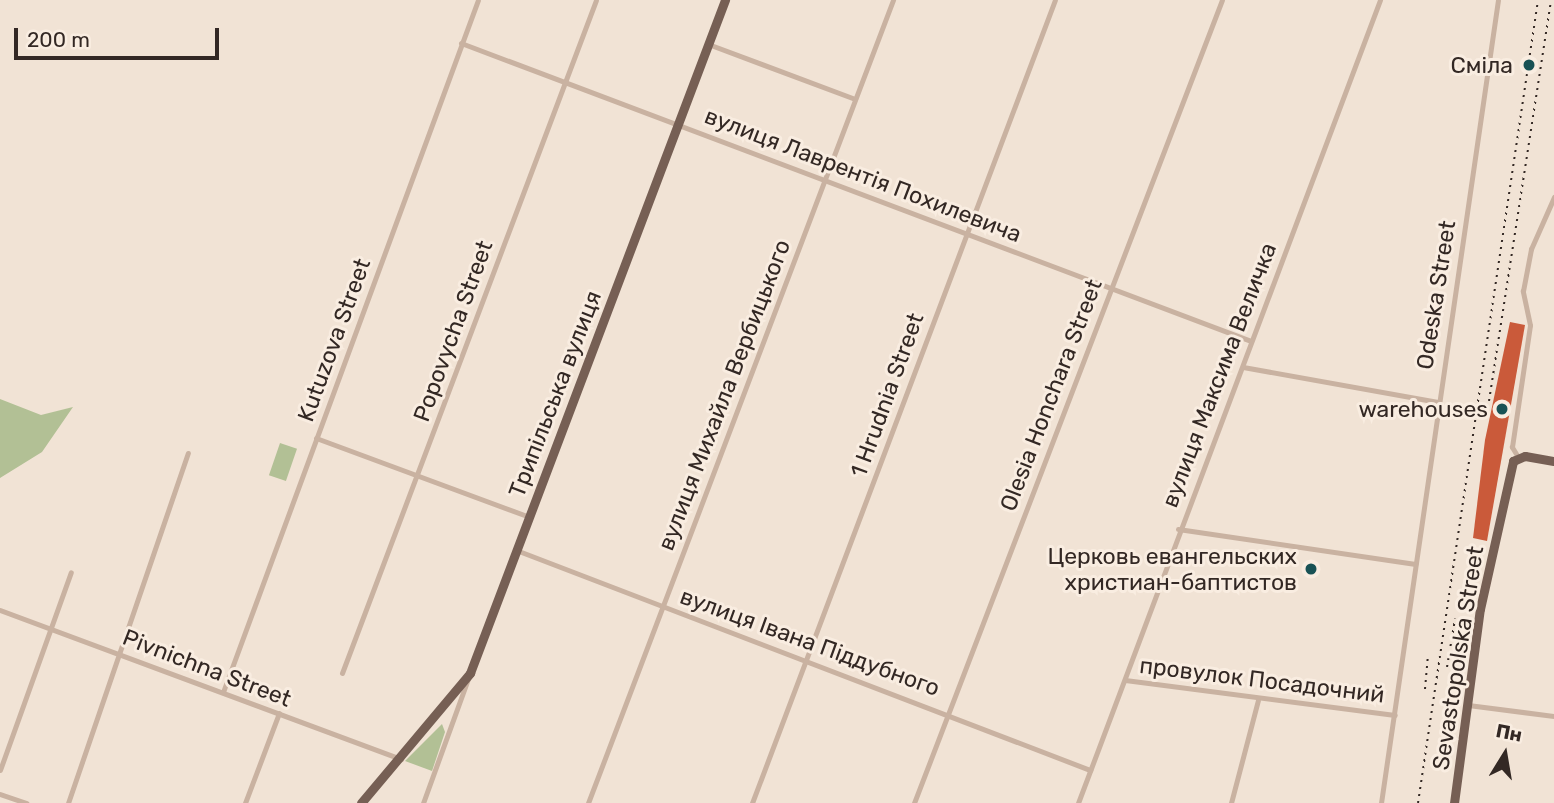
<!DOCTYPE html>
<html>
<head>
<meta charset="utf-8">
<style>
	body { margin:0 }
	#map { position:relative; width:1554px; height:803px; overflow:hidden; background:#f1e3d5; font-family:Rubik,sans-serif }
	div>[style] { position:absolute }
	.green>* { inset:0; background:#b2c095; transform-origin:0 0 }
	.building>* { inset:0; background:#ca5a3a }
	.street>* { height:5px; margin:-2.5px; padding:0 2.5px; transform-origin:2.5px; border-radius:2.5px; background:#c9b2a1 }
	.primary>* { height:9px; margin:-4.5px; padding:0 4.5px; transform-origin:4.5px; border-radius:4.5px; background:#765f54 }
	.rail>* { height:2px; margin-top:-1px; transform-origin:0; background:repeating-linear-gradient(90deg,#332824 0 2px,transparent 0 7px) }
	.dots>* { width:19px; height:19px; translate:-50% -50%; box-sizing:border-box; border:4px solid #f9ede1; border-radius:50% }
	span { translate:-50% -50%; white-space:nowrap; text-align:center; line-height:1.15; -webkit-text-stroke:6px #f9ede1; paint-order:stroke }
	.poi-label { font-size:23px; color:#332824 }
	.right { translate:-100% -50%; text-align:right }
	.street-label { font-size:23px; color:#332824 }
	.north { position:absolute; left:1470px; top:719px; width:70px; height:70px; -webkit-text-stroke:5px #f9ede1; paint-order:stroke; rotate:11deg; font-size:19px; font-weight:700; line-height:28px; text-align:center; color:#332824 }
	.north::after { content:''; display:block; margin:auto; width:24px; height:32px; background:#332824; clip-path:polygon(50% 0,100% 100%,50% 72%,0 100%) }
	.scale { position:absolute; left:14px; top:28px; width:205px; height:32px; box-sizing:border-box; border:4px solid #332824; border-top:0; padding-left:9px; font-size:21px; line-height:24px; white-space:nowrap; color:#332824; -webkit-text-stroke:5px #f9ede1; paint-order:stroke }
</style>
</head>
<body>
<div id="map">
	<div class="green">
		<i style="clip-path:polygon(0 399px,41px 415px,73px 407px,42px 452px,0 478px)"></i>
		<i style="left:280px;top:443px;width:18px;height:34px;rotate:19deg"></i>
		<i style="clip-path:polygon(442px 724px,445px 732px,432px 771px,405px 761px)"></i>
	</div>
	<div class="building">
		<i style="clip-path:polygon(1510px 322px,1525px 325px,1487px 541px,1473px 538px,1485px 440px)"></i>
	</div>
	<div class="street">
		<i style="left:461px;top:43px;width:844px;rotate:20.67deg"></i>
		<i style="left:708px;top:44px;width:157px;rotate:20.5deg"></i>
		<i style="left:1243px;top:367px;width:198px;rotate:10.2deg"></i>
		<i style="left:316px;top:438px;width:227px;rotate:20.3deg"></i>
		<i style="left:1518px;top:457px;width:12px;rotate:-121deg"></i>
		<i style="left:1512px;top:447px;width:123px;rotate:-81.6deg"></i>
		<i style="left:1530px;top:325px;width:35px;rotate:-102deg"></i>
		<i style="left:1523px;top:291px;width:43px;rotate:-79.2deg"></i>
		<i style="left:1531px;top:249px;width:57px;rotate:-66.1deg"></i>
		<i style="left:1178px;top:529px;width:240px;rotate:8.4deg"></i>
		<i style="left:516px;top:550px;width:615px;rotate:20.97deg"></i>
		<i style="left:0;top:610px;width:428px;rotate:20.4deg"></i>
		<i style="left:342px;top:673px;width:719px;rotate:-69.32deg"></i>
		<i style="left:1125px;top:680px;width:272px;rotate:7.4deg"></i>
		<i style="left:223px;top:692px;width:737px;rotate:-69.77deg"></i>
		<i style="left:1468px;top:705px;width:87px;rotate:7.3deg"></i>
		<i style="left:0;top:770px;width:210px;rotate:-70.3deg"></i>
		<i style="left:0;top:794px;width:28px;rotate:19deg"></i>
		<i style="left:68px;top:803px;width:370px;rotate:-71.1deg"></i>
		<i style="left:245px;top:803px;width:96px;rotate:-69.3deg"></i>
		<i style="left:423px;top:803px;width:132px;rotate:-70.1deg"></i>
		<i style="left:588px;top:803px;width:859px;rotate:-69.2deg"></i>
		<i style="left:752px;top:803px;width:858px;rotate:-69.33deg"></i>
		<i style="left:914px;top:803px;width:860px;rotate:-69.02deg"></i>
		<i style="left:1078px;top:803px;width:858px;rotate:-69.39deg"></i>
		<i style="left:1231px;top:803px;width:106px;rotate:-75.3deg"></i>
		<i style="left:1381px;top:803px;width:811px;rotate:-81.71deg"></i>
	</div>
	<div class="primary">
		<i style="left:361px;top:803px;width:170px;rotate:-50deg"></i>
		<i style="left:470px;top:673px;width:720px;rotate:-69.25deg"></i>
		<i style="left:1454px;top:803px;width:196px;rotate:-82.4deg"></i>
		<i style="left:1480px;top:609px;width:152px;rotate:-77.4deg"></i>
		<i style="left:1513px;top:461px;width:13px;rotate:-23deg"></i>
		<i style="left:1525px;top:456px;width:29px;rotate:10deg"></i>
	</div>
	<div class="rail">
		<i style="left:1489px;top:401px;width:406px;rotate:-81.2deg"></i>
		<i style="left:1447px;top:667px;width:49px;rotate:-80.5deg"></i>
		<i style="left:1425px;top:689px;width:33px;rotate:-85deg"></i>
		<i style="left:1418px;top:803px;width:812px;rotate:-81.5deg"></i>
	</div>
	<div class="dots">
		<i style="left:1529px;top:65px;background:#195255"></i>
		<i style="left:1502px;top:409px;background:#195255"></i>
		<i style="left:1311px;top:569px;background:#195255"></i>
	</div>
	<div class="poi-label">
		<span class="right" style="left:1513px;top:65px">Сміла</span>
		<span class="right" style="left:1488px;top:409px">warehouses</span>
		<span class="right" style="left:1297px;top:569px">Церковь евангельских<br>христиан-баптистов</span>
	</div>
	<div class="street-label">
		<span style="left:863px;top:175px;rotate:21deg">вулиця Лаврентія Похилевича</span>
		<span style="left:1436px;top:295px;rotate:-81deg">Odeska Street</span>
		<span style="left:453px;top:331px;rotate:-70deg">Popovycha Street</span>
		<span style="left:334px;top:340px;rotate:-70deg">Kutuzova Street</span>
		<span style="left:1219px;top:375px;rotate:-69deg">вулиця Максима Величка</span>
		<span style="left:555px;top:394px;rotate:-69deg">Трипільська вулиця</span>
		<span style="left:724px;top:395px;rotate:-69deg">вулиця Михайла Вербицького</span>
		<span style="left:887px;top:395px;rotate:-70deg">1 Hrudnia Street</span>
		<span style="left:1051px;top:395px;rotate:-69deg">Olesia Honchara Street</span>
		<span style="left:810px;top:642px;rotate:20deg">вулиця Івана Піддубного</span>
		<span style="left:1458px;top:658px;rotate:-81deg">Sevastopolska Street</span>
		<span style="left:207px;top:668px;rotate:21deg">Pivnichna Street</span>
		<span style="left:1262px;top:680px;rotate:7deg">провулок Посадочний</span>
	</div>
	<div class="north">Пн</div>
	<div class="scale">200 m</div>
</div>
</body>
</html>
